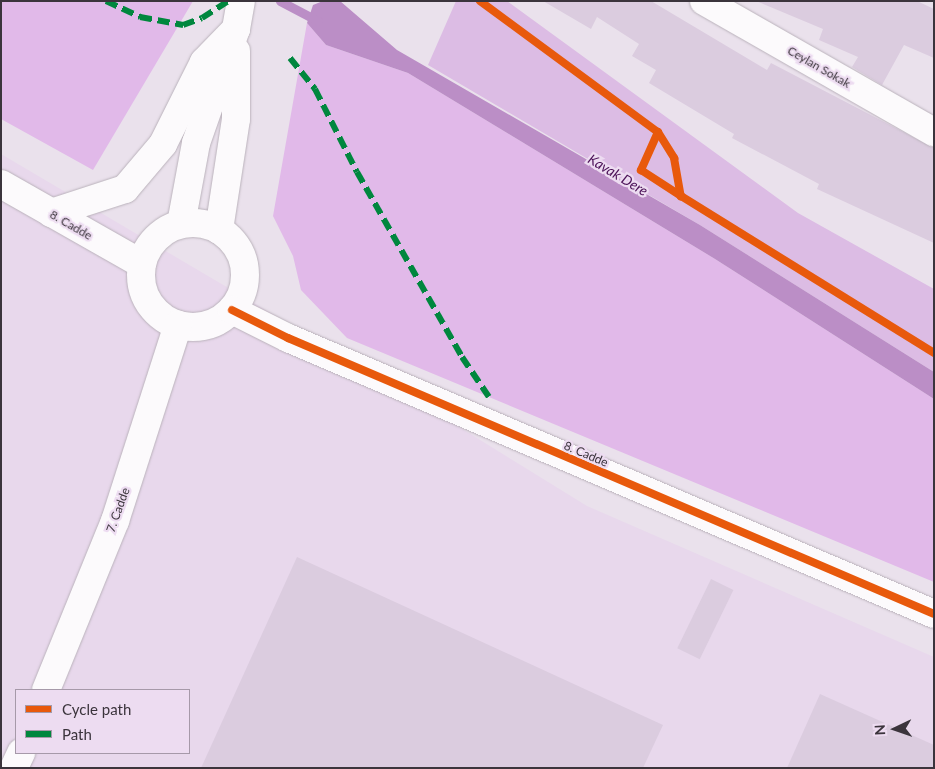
<!DOCTYPE html>
<html>
<head>
<meta charset="utf-8">
<style>
	body { margin:0 }
	#map { position:relative; width:935px; height:769px; overflow:hidden; background:#eae1ec; font-family:Lato,sans-serif }
	div>[style] { position:absolute }
	.built>* { inset:0; background:#e8d8ec }
	.green>* { inset:0; background:#dcbce4 }
	.forest>* { inset:0; background:#e1b9e9 }
	.water>* { inset:0; background:#bb8ec6 }
	.stream>* { height:9px; margin:-4.5px; padding:0 4.5px; transform-origin:4.5px; border-radius:4.5px; background:#bb8ec6 }
	.building>* { inset:0; background:#dbccdf; transform-origin:0 0 }
	.roads { filter:drop-shadow(0 0 1px #bab2bb) drop-shadow(0 0 1px #bab2bb) }
	.minor>* { height:28px; margin:-14px; padding:0 14px; transform-origin:14px; border-radius:14px; background:#fcfafc }
	.minor>.ring { margin:-14px; padding:0; box-sizing:content-box; background:none; border:28px solid #fcfafc; border-radius:50% }
	.quiet>* { height:6px; margin-top:-3px; transform-origin:0; background:repeating-linear-gradient(90deg,#00873e 0 12px,transparent 0 18px) }
	.cycleway>* { height:8px; margin:-4px; padding:0 4px; transform-origin:4px; border-radius:4px; background:#e8590c }
	span { translate:-50% -50%; white-space:nowrap; text-align:center; line-height:1.15; -webkit-text-stroke:4.5px #eddcf1; paint-order:stroke }
	.street-label { font-size:12px; color:#3b343c }
	.water-label { font-size:14px; color:#4c1258; font-style:italic }
	.frame { position:absolute; inset:0; border:2px solid #3b343c; pointer-events:none }
	.legend { position:absolute; left:15px; top:689px; width:175px; height:65px; box-sizing:border-box; background:#eddcf1; border:1px solid #a699a9; margin:0; padding:6px 9px; list-style:none; font-size:15px; color:#3b343c }
	.legend li { display:flex; align-items:center; gap:10px; height:25px }
	.legend b { width:25px; border:1px solid #a699a9 }
	.north { position:absolute; left:870px; top:704px; width:50px; height:50px; -webkit-text-stroke:4px #eddcf1; paint-order:stroke; rotate:267deg; font-size:14px; font-weight:700; line-height:20px; text-align:center; color:#3b343c }
	.north::after { content:''; display:block; margin:auto; width:18px; height:22px; background:#3b343c; clip-path:polygon(50% 0,100% 100%,50% 72%,0 100%) }
</style>
</head>
<body>
<div id="map">
	<div class="built">
		<i style="clip-path:polygon(evenodd,1px 154px,359px 365px,587px 506px,934px 657px,934px 768px,1px 768px,1px 154px,16px 690px,189px 690px,189px 753px,16px 753px,16px 690px)"></i>
	</div>
	<div class="green">
		<i style="clip-path:polygon(456px 1px,507px 1px,798px 213px,934px 289px,934px 372px,700px 225px,428px 65px)"></i>
	</div>
	<div class="forest">
		<i style="clip-path:polygon(1px 1px,193px 1px,93px 170px,1px 119px)"></i>
		<i style="clip-path:polygon(307px 23px,326px 45px,408px 73px,715px 259px,934px 399px,934px 582px,347px 338px,301px 290px,293px 256px,273px 216px)"></i>
	</div>
	<div class="water">
		<i style="clip-path:polygon(323px 1px,340px 1px,397px 50px,700px 225px,934px 372px,934px 399px,715px 259px,408px 73px,326px 45px,307px 23px,313px 5px)"></i>
	</div>
	<div class="stream">
		<i style="left:280px;top:1px;width:43px;rotate:27.8deg"></i>
	</div>
	<div class="building">
		<i style="clip-path:polygon(543px 1px,651px 1px,767px 70px,771px 63px,934px 148px,934px 243px,817px 189px,819px 184px,732px 138px,734px 134px,649px 83px,656px 70px,632px 56px,639px 44px,597px 17px,591px 29px)"></i>
		<i style="clip-path:polygon(756px 1px,917px 1px,934px 9px,934px 58px,904px 45px,882px 85px,852px 67px,858px 57px,819px 40px,823px 29px)"></i>
		<i style="clip-path:polygon(297px 557px,663px 725px,643px 768px,201px 768px)"></i>
		<i style="left:711px;top:579px;width:25px;height:77px;rotate:26deg"></i>
		<i style="clip-path:polygon(820px 694px,934px 745px,934px 768px,787px 768px)"></i>
	</div>
	<div class="roads">
		<div class="minor">
			<i style="left:704px;top:1px;width:265px;rotate:29.7deg"></i>
			<i style="left:1px;top:184px;width:162px;rotate:29.6deg"></i>
			<i style="left:51px;top:213px;width:78px;rotate:-18deg"></i>
			<i style="left:125px;top:189px;width:59px;rotate:-49.8deg"></i>
			<i style="left:163px;top:144px;width:92px;rotate:-63.4deg"></i>
			<i style="left:204px;top:62px;width:46px;rotate:-45.9deg"></i>
			<i class="ring" style="left:141px;top:223px;width:76px;height:76px"></i>
			<i style="left:181px;top:224px;width:82px;rotate:-79.5deg"></i>
			<i style="left:196px;top:143px;width:121px;rotate:-70.7deg"></i>
			<i style="left:236px;top:29px;width:28px;rotate:-80deg"></i>
			<i style="left:219px;top:230px;width:112px;rotate:-81.3deg"></i>
			<i style="left:236px;top:119px;width:68px;rotate:-90deg"></i>
			<i style="left:232px;top:310px;width:63px;rotate:26.6deg"></i>
			<i style="left:288px;top:338px;width:702px;rotate:23.13deg"></i>
			<i style="left:46px;top:690px;width:183px;rotate:-67.8deg"></i>
			<i style="left:115px;top:521px;width:206px;rotate:-72.2deg"></i>
			<i style="left:14px;top:768px;width:17px;rotate:-65deg"></i>
		</div>
	</div>
	<div class="quiet">
		<i style="left:106px;top:1px;width:38px;rotate:25deg"></i>
		<i style="left:140px;top:17px;width:44px;rotate:10.5deg"></i>
		<i style="left:183px;top:25px;width:20px;rotate:-20deg"></i>
		<i style="left:202px;top:18px;width:31px;rotate:-33deg"></i>
		<i style="left:290px;top:58px;width:40px;rotate:51deg"></i>
		<i style="left:315px;top:89px;width:93px;rotate:63.2deg"></i>
		<i style="left:357px;top:172px;width:213px;rotate:60.4deg"></i>
		<i style="left:462px;top:357px;width:48px;rotate:56deg"></i>
	</div>
	<div class="cycleway">
		<i style="left:480px;top:1px;width:221px;rotate:36.4deg"></i>
		<i style="left:658px;top:132px;width:31px;rotate:58deg"></i>
		<i style="left:674px;top:158px;width:39px;rotate:80deg"></i>
		<i style="left:681px;top:196px;width:298px;rotate:31.8deg"></i>
		<i style="left:658px;top:132px;width:42px;rotate:114.1deg"></i>
		<i style="left:641px;top:170px;width:48px;rotate:33deg"></i>
		<i style="left:232px;top:310px;width:63px;rotate:26.6deg"></i>
		<i style="left:288px;top:338px;width:702px;rotate:23.13deg"></i>
	</div>
	<div class="street-label">
		<span style="left:819px;top:67px;rotate:30deg">Ceylan Sokak</span>
		<span style="left:71px;top:225px;rotate:30deg">8. Cadde</span>
		<span style="left:586px;top:454px;rotate:23deg">8. Cadde</span>
		<span style="left:118px;top:510px;rotate:-70deg">7. Cadde</span>
	</div>
	<div class="water-label">
		<span style="left:618px;top:175px;rotate:31deg">Kavak Dere</span>
	</div>
	<div class="frame"></div>
	<ul class="legend">
	<li><b style="height:6px;background:#e8590c"></b>Cycle path</li>
	<li><b style="height:6px;background:#00873e"></b>Path</li>
	</ul>
	<div class="north">N</div>
</div>
</body>
</html>
